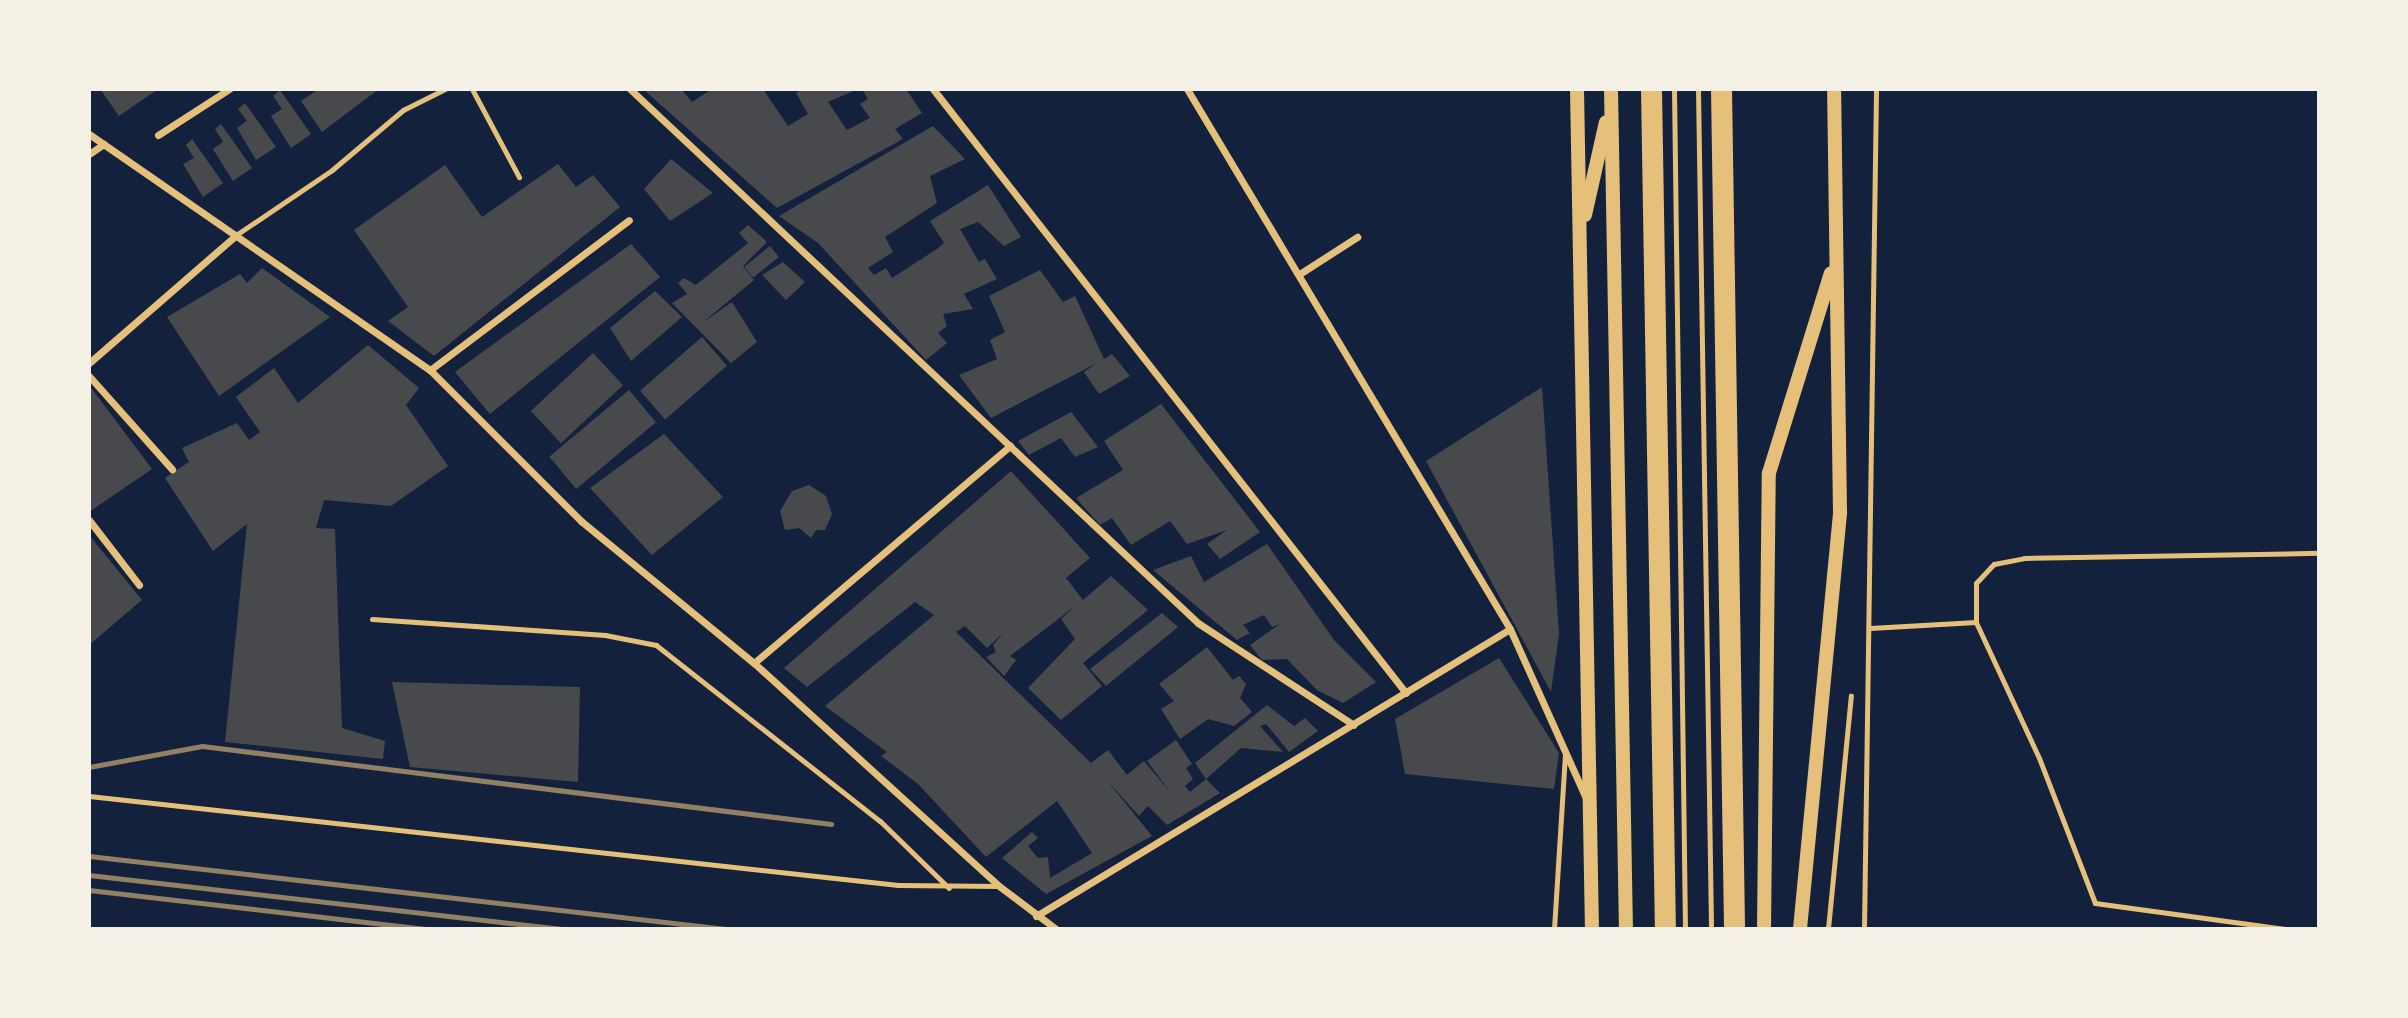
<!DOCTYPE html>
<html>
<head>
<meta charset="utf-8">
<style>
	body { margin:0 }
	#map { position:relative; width:2408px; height:1018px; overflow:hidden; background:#14213d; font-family:Spectral,serif }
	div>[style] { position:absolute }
	.building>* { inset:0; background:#48494c; transform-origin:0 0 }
	.path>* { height:4.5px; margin:-2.25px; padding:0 2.25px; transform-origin:2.25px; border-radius:2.25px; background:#e5c07b }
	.service>* { height:5px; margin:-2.5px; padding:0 2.5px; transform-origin:2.5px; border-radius:2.5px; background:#e5c07b }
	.minor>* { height:7px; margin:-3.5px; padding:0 3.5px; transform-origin:3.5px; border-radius:3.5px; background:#e5c07b }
	.secondary>* { height:14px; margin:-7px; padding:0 7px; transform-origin:7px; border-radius:7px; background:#e5c07b }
	.motorway>* { height:21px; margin:-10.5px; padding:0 10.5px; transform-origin:10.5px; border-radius:10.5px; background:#e5c07b }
	.rail>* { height:5px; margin:-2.5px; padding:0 2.5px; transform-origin:2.5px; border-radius:2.5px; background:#918062 }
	span { translate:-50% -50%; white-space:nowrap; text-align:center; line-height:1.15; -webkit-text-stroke:5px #f6f1e7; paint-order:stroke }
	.frame { position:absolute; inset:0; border:91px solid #f6f1e7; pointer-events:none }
</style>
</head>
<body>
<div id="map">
	<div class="building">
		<i style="clip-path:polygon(100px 89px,158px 89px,119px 116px)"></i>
		<i style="clip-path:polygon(319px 89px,379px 89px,322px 132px,301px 101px)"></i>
		<i style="clip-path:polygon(643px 89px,681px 89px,692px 102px,712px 89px,763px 89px,788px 126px,808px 114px,796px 93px,802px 89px,858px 89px,828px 102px,847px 130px,870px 118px,860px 104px,868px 99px,862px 89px,906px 89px,922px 113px,895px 129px,903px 139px,777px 208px)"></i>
		<i style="clip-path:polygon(280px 90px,311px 134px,291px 148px,271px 116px,282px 109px,273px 96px)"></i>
		<i style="clip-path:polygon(245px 103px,276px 147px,256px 160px,237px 128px,247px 121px,238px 109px)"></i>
		<i style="clip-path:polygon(221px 124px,252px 168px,233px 181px,213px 149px,223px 142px,215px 129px)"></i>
		<i style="clip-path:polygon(933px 126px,965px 159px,930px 176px,937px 203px,885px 237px,893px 252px,868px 268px,874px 275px,886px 268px,892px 278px,937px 249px,944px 243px,930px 221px,988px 185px,1021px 237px,1004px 246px,978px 222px,960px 229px,979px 262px,985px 259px,997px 279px,964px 294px,973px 309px,943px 314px,947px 326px,938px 333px,947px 343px,926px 360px,818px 243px,779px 216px)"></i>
		<i style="clip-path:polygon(192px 139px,223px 183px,203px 197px,183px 164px,194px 158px,186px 145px)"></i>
		<i style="clip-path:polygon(671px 159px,713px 193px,670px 221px,644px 189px)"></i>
		<i style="clip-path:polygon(558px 164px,576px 187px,593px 175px,620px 207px,434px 356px,388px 321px,408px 307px,354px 230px,445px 165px,482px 217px)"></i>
		<i style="clip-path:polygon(748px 225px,767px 242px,743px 266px,754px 280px,702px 323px,732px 302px,757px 342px,731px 363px,672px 303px,687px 294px,678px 283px,684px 278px,696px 285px,748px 243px,739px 233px)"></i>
		<i style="clip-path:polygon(631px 244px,660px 277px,490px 414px,455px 372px)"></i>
		<i style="left:770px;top:246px;width:14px;height:33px;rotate:51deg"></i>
		<i style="clip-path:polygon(783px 262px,805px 282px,786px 300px,762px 275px)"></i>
		<i style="clip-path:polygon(262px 268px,330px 317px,219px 396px,167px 317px,240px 274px,247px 283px)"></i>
		<i style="clip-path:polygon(1040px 270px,1063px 302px,1075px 296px,1104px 359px,1112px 354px,1130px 376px,1099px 394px,1084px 372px,1097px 363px,991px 418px,959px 375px,997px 359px,990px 340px,1005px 332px,989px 296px)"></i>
		<i style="clip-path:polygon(655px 291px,682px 317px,631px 361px,610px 328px)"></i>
		<i style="left:702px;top:337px;width:38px;height:82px;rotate:49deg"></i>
		<i style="clip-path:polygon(368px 345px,419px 388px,406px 405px,448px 466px,391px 506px,324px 500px,316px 528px,335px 529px,342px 728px,385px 741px,383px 759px,225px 742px,247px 524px,213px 551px,165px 478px,189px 462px,182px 448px,237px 423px,249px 440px,260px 432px,236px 397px,274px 368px,298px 403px)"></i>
		<i style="left:593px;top:353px;width:44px;height:85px;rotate:47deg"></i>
		<i style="clip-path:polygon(89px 385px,152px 469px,89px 512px)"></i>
		<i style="clip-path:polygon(1542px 387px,1559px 634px,1551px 692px,1426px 461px)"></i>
		<i style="left:629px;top:390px;width:42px;height:104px;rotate:50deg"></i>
		<i style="clip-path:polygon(1161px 404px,1260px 532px,1220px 559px,1207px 544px,1227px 530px,1187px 544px,1170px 521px,1131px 545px,1112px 518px,1100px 525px,1076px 498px,1123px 470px,1104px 441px)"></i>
		<i style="clip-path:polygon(1071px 412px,1098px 447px,1075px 457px,1061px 438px,1029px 455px,1018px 441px)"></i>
		<i style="clip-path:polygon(664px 434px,723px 497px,652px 555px,590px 488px)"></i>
		<i style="clip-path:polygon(1011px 471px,1090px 558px,1066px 578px,1083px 600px,1111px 576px,1148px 610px,1083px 663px,1102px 686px,1061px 720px,1028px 688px,1075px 639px,1061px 619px,1075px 606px,1010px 656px,1016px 660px,1004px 676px,986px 657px,996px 652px,993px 645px,1003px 633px,987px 648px,965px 626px,956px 632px,1091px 763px,1108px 750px,1127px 775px,1144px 761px,1171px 793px,1147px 761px,1176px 740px,1192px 764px,1186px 768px,1193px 779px,1185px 786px,1190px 792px,1206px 779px,1220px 793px,1167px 825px,1148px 806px,1139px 816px,1106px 779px,1152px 836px,1046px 894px,1002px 858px,1032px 832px,1038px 838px,1028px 846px,1038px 858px,1048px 857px,1050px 878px,1092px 853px,1057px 801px,986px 857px,918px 784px,881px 756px,887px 752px,825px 706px,934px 615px,915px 602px,807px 687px,784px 668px)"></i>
		<i style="clip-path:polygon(809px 485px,826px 496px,832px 514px,825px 530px,816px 530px,811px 538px,799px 528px,785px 530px,780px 511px,792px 491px)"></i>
		<i style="clip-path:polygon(89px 535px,142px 600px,89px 645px)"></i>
		<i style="clip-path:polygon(1267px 544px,1334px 640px,1376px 682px,1343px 703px,1317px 690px,1287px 659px,1262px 660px,1250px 645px,1280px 624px,1272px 627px,1264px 615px,1243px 625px,1250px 633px,1237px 640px,1153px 570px,1191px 556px,1204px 582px)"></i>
		<i style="clip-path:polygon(1162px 613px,1178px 627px,1106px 686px,1090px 669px)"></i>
		<i style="clip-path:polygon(1207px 647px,1233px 680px,1239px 676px,1246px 684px,1240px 698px,1252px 712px,1234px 726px,1208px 719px,1180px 739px,1161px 709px,1174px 701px,1159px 684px)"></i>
		<i style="clip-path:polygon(1499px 658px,1559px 753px,1554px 789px,1405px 774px,1395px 719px)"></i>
		<i style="clip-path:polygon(392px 682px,580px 687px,578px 782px,410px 767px)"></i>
		<i style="clip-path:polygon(1267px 705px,1294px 726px,1305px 718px,1318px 731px,1289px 752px,1266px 724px,1260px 726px,1283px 752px,1241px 748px,1206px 779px,1195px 763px)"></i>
	</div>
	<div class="path">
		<i style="left:1828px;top:929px;width:234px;rotate:-84.4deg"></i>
	</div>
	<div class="service">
		<i style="left:472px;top:89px;width:100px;rotate:61.9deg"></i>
		<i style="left:1674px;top:89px;width:840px;rotate:89.25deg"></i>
		<i style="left:1698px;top:89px;width:840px;rotate:89.11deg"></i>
		<i style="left:236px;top:235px;width:116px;rotate:-34.1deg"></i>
		<i style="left:332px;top:170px;width:93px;rotate:-40.2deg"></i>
		<i style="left:403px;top:110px;width:47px;rotate:-26.6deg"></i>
		<i style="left:372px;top:619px;width:234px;rotate:3.9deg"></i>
		<i style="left:605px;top:635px;width:52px;rotate:11.1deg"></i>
		<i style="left:656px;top:645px;width:285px;rotate:38.2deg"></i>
		<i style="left:880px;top:821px;width:96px;rotate:44.2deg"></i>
		<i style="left:1870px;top:628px;width:106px;rotate:-3.2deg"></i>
		<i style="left:89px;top:796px;width:814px;rotate:6.28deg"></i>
		<i style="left:898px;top:885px;width:101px;rotate:0.6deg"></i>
		<i style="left:1554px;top:929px;width:175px;rotate:-86.4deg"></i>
		<i style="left:1864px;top:929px;width:840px;rotate:-89.18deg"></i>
		<i style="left:2285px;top:929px;width:192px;rotate:-172.2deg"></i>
		<i style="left:2095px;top:903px;width:155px;rotate:-111.1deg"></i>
		<i style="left:2039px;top:758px;width:150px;rotate:-114.9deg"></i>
		<i style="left:1976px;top:622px;width:39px;rotate:-90deg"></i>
		<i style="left:1976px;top:583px;width:26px;rotate:-47deg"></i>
		<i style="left:1994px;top:564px;width:31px;rotate:-11deg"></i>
		<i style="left:2024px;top:558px;width:295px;rotate:-1deg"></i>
	</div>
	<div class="minor">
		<i style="left:630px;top:89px;width:780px;rotate:43.23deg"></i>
		<i style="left:1198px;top:623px;width:186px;rotate:33.2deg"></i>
		<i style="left:933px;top:89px;width:767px;rotate:51.94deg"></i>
		<i style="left:1187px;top:89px;width:629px;rotate:59.11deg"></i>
		<i style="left:1510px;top:629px;width:185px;rotate:65.8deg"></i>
		<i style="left:89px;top:134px;width:415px;rotate:34.7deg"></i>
		<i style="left:430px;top:370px;width:214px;rotate:45deg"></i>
		<i style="left:581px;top:521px;width:224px;rotate:39.4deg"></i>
		<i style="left:754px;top:663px;width:331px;rotate:42.3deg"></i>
		<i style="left:999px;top:886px;width:71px;rotate:37deg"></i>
		<i style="left:158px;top:135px;width:85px;rotate:-32.9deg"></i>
		<i style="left:89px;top:154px;width:18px;rotate:-34deg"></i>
		<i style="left:1301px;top:273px;width:67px;rotate:-32.7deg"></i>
		<i style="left:89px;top:363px;width:195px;rotate:-41deg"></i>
		<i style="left:430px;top:370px;width:249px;rotate:-37deg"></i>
		<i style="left:89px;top:376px;width:125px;rotate:48.3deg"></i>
		<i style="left:89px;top:520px;width:82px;rotate:52.4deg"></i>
		<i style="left:754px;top:663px;width:336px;rotate:-40.3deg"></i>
		<i style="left:1036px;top:916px;width:554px;rotate:-31.19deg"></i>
	</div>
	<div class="secondary">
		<i style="left:1577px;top:89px;width:840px;rotate:88.98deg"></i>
		<i style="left:1611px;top:89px;width:840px;rotate:88.98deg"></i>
		<i style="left:1585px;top:215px;width:95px;rotate:-77.3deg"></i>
		<i style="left:1764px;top:929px;width:456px;rotate:-89.4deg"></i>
		<i style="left:1769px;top:473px;width:209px;rotate:-72.8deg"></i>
		<i style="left:1800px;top:929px;width:419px;rotate:-84.5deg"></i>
		<i style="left:1840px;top:512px;width:423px;rotate:-90.8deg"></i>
	</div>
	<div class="motorway">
		<i style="left:1651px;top:89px;width:840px;rotate:89.05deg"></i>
		<i style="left:1721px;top:89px;width:840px;rotate:89.11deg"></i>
	</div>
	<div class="rail">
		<i style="left:89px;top:767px;width:115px;rotate:-10.5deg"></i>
		<i style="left:202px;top:746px;width:634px;rotate:7.07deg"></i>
		<i style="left:89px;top:856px;width:641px;rotate:6.54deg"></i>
		<i style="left:89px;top:875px;width:474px;rotate:6.5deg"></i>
		<i style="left:89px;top:890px;width:341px;rotate:6.6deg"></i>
	</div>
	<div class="frame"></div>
</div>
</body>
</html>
